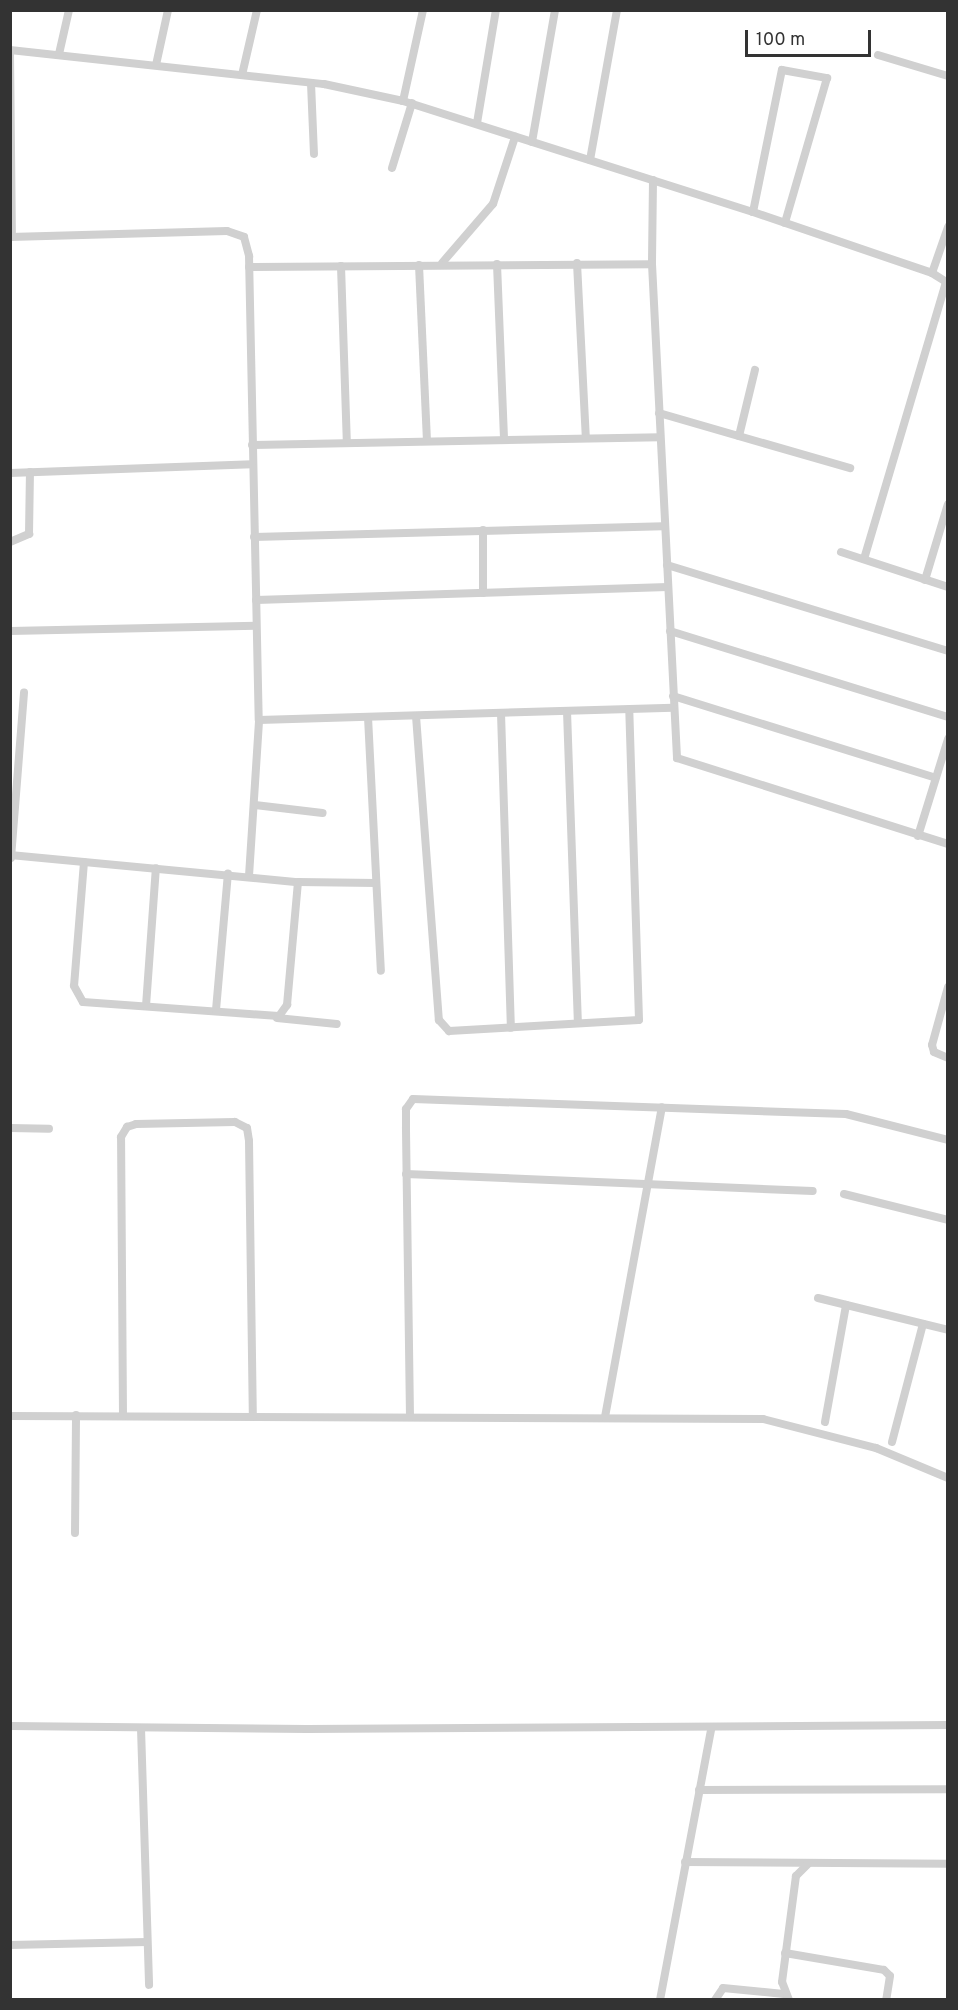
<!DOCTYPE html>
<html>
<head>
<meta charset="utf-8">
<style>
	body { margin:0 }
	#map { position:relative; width:958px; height:2010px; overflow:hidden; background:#fff; font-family:Overpass,sans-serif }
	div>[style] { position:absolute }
	.street>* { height:8px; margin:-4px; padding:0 4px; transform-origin:4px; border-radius:4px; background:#d0d0d0 }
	span { translate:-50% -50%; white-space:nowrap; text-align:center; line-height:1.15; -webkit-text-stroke:6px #fff; paint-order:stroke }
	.frame { position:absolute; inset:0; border:12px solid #333; pointer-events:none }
	.scale { position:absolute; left:745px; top:30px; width:126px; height:27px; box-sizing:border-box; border:3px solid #333; border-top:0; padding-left:8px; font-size:18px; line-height:21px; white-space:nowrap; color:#333; -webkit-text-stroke:4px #fff; paint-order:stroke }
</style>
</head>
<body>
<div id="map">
	<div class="street">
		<i style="left:10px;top:50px;width:316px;rotate:6.2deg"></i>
		<i style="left:324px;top:84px;width:81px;rotate:12.1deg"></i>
		<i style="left:403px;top:101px;width:367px;rotate:17.6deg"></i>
		<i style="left:753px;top:212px;width:189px;rotate:18.8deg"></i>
		<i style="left:932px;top:273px;width:19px;rotate:32deg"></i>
		<i style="left:10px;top:53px;width:184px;rotate:89.4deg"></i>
		<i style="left:59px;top:54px;width:45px;rotate:-77.2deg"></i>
		<i style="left:878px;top:55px;width:73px;rotate:16.7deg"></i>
		<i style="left:156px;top:65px;width:56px;rotate:-77.7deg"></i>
		<i style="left:242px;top:75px;width:67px;rotate:-77deg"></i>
		<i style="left:311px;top:83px;width:71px;rotate:87.6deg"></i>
		<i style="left:403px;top:101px;width:93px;rotate:-77.6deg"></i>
		<i style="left:477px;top:123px;width:115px;rotate:-80.5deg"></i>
		<i style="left:532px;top:142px;width:134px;rotate:-80.1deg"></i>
		<i style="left:590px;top:160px;width:152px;rotate:-79.8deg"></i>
		<i style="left:392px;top:168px;width:68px;rotate:-72.9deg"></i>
		<i style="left:653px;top:180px;width:84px;rotate:90.7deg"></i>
		<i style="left:652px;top:264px;width:495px;rotate:87.1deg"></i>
		<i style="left:677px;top:758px;width:284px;rotate:17.6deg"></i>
		<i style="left:753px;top:212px;width:145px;rotate:-78.5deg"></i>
		<i style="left:782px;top:70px;width:46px;rotate:10.1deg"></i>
		<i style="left:827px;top:78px;width:151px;rotate:106.2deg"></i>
		<i style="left:10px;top:237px;width:217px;rotate:-1.6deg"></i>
		<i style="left:227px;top:231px;width:18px;rotate:19deg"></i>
		<i style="left:244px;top:237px;width:20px;rotate:75deg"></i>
		<i style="left:249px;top:256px;width:464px;rotate:88.8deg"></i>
		<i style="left:259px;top:720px;width:414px;rotate:-1.7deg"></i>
		<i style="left:442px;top:263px;width:78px;rotate:-49.2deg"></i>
		<i style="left:493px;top:204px;width:71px;rotate:-71.8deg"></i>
		<i style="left:577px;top:263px;width:175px;rotate:87.1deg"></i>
		<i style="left:497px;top:264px;width:176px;rotate:87.7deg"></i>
		<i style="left:419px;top:265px;width:176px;rotate:87.4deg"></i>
		<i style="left:341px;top:266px;width:177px;rotate:88.1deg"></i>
		<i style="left:249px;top:267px;width:403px;rotate:-0.4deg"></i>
		<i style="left:932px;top:273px;width:49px;rotate:-70.8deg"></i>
		<i style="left:659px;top:413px;width:199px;rotate:16.1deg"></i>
		<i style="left:739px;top:436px;width:68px;rotate:-76.4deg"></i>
		<i style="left:252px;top:445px;width:408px;rotate:-1.1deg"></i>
		<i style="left:10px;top:473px;width:242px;rotate:-2.1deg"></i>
		<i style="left:254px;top:537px;width:409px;rotate:-1.5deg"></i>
		<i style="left:10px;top:542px;width:21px;rotate:-23deg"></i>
		<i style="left:29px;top:534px;width:62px;rotate:-89.1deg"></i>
		<i style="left:841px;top:552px;width:113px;rotate:18.1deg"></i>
		<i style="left:864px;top:559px;width:289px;rotate:-73.5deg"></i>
		<i style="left:667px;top:565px;width:294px;rotate:17deg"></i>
		<i style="left:925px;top:580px;width:79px;rotate:-73.2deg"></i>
		<i style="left:483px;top:593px;width:63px;rotate:-90deg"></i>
		<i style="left:256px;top:600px;width:412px;rotate:-1.8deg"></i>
		<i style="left:10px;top:631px;width:246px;rotate:-1.2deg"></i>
		<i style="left:670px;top:631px;width:291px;rotate:17.2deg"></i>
		<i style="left:673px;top:696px;width:275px;rotate:17.3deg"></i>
		<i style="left:567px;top:711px;width:312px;rotate:88deg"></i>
		<i style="left:501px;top:713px;width:315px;rotate:88.2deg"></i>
		<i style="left:416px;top:716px;width:305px;rotate:85.7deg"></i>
		<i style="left:439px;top:1020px;width:15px;rotate:48deg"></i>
		<i style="left:449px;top:1031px;width:190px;rotate:-3.3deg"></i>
		<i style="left:639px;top:1020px;width:311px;rotate:-91.8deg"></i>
		<i style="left:368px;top:717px;width:254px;rotate:87.1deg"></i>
		<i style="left:255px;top:805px;width:68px;rotate:6.7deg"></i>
		<i style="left:918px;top:836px;width:102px;rotate:-72.8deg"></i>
		<i style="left:10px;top:855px;width:289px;rotate:5.4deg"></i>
		<i style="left:298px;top:882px;width:78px;rotate:0.7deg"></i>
		<i style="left:11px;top:858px;width:166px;rotate:-85.5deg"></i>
		<i style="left:84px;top:862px;width:124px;rotate:94.6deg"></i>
		<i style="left:74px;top:986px;width:18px;rotate:61deg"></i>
		<i style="left:83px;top:1002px;width:196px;rotate:4.1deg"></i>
		<i style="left:279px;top:1016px;width:14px;rotate:-54deg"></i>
		<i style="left:287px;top:1005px;width:123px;rotate:-84.9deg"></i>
		<i style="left:249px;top:876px;width:156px;rotate:-86.3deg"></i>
		<i style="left:948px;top:987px;width:60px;rotate:105.4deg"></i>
		<i style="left:932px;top:1045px;width:7px;rotate:74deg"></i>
		<i style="left:934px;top:1052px;width:15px;rotate:23deg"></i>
		<i style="left:146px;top:1006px;width:138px;rotate:-85.9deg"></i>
		<i style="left:216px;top:1010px;width:137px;rotate:-85deg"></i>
		<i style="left:277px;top:1018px;width:60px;rotate:5.7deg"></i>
		<i style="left:10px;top:1128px;width:39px;rotate:1deg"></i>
		<i style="left:406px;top:1174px;width:407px;rotate:2.4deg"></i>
		<i style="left:844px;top:1194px;width:107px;rotate:14deg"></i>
		<i style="left:818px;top:1298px;width:134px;rotate:13.8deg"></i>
		<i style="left:10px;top:1416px;width:753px;rotate:0.23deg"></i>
		<i style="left:763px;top:1419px;width:117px;rotate:14.4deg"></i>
		<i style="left:876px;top:1448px;width:78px;rotate:22.6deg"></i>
		<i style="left:123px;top:1416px;width:279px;rotate:-90.4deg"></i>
		<i style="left:121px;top:1137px;width:12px;rotate:-59deg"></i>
		<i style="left:127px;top:1127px;width:9px;rotate:-18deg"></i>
		<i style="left:136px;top:1124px;width:99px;rotate:-1.2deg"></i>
		<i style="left:235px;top:1122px;width:13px;rotate:27deg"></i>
		<i style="left:247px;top:1128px;width:13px;rotate:81deg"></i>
		<i style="left:249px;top:1141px;width:276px;rotate:89.2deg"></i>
		<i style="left:410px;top:1417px;width:290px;rotate:-90.8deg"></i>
		<i style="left:406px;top:1127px;width:18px;rotate:-90deg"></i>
		<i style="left:406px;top:1109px;width:12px;rotate:-55deg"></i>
		<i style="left:413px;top:1099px;width:433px;rotate:2deg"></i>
		<i style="left:846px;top:1114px;width:105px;rotate:14.3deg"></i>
		<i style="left:605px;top:1417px;width:315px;rotate:-79.6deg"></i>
		<i style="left:825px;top:1422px;width:119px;rotate:-79.8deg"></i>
		<i style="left:892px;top:1442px;width:122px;rotate:-75.3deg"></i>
		<i style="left:75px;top:1533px;width:118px;rotate:-89.5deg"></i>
		<i style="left:10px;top:1726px;width:297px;rotate:0.6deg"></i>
		<i style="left:307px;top:1729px;width:641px;rotate:-0.36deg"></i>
		<i style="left:141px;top:1728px;width:257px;rotate:88.2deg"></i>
		<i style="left:699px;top:1790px;width:249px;rotate:-0.2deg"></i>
		<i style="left:685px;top:1862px;width:263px;rotate:0.4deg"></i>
		<i style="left:10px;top:1945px;width:137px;rotate:-1.3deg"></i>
		<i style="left:785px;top:1953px;width:100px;rotate:9.7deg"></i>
		<i style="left:884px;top:1970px;width:8px;rotate:45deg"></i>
		<i style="left:890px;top:1976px;width:24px;rotate:99deg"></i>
		<i style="left:660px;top:2000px;width:276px;rotate:-79.3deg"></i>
		<i style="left:715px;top:2000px;width:14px;rotate:-56deg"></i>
		<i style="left:723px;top:1988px;width:61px;rotate:5.6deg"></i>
		<i style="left:789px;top:2000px;width:19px;rotate:-111deg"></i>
		<i style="left:782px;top:1982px;width:107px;rotate:-82.5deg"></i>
		<i style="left:796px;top:1876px;width:17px;rotate:-45deg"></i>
	</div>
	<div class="frame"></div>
	<div class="scale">100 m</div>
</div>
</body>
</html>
